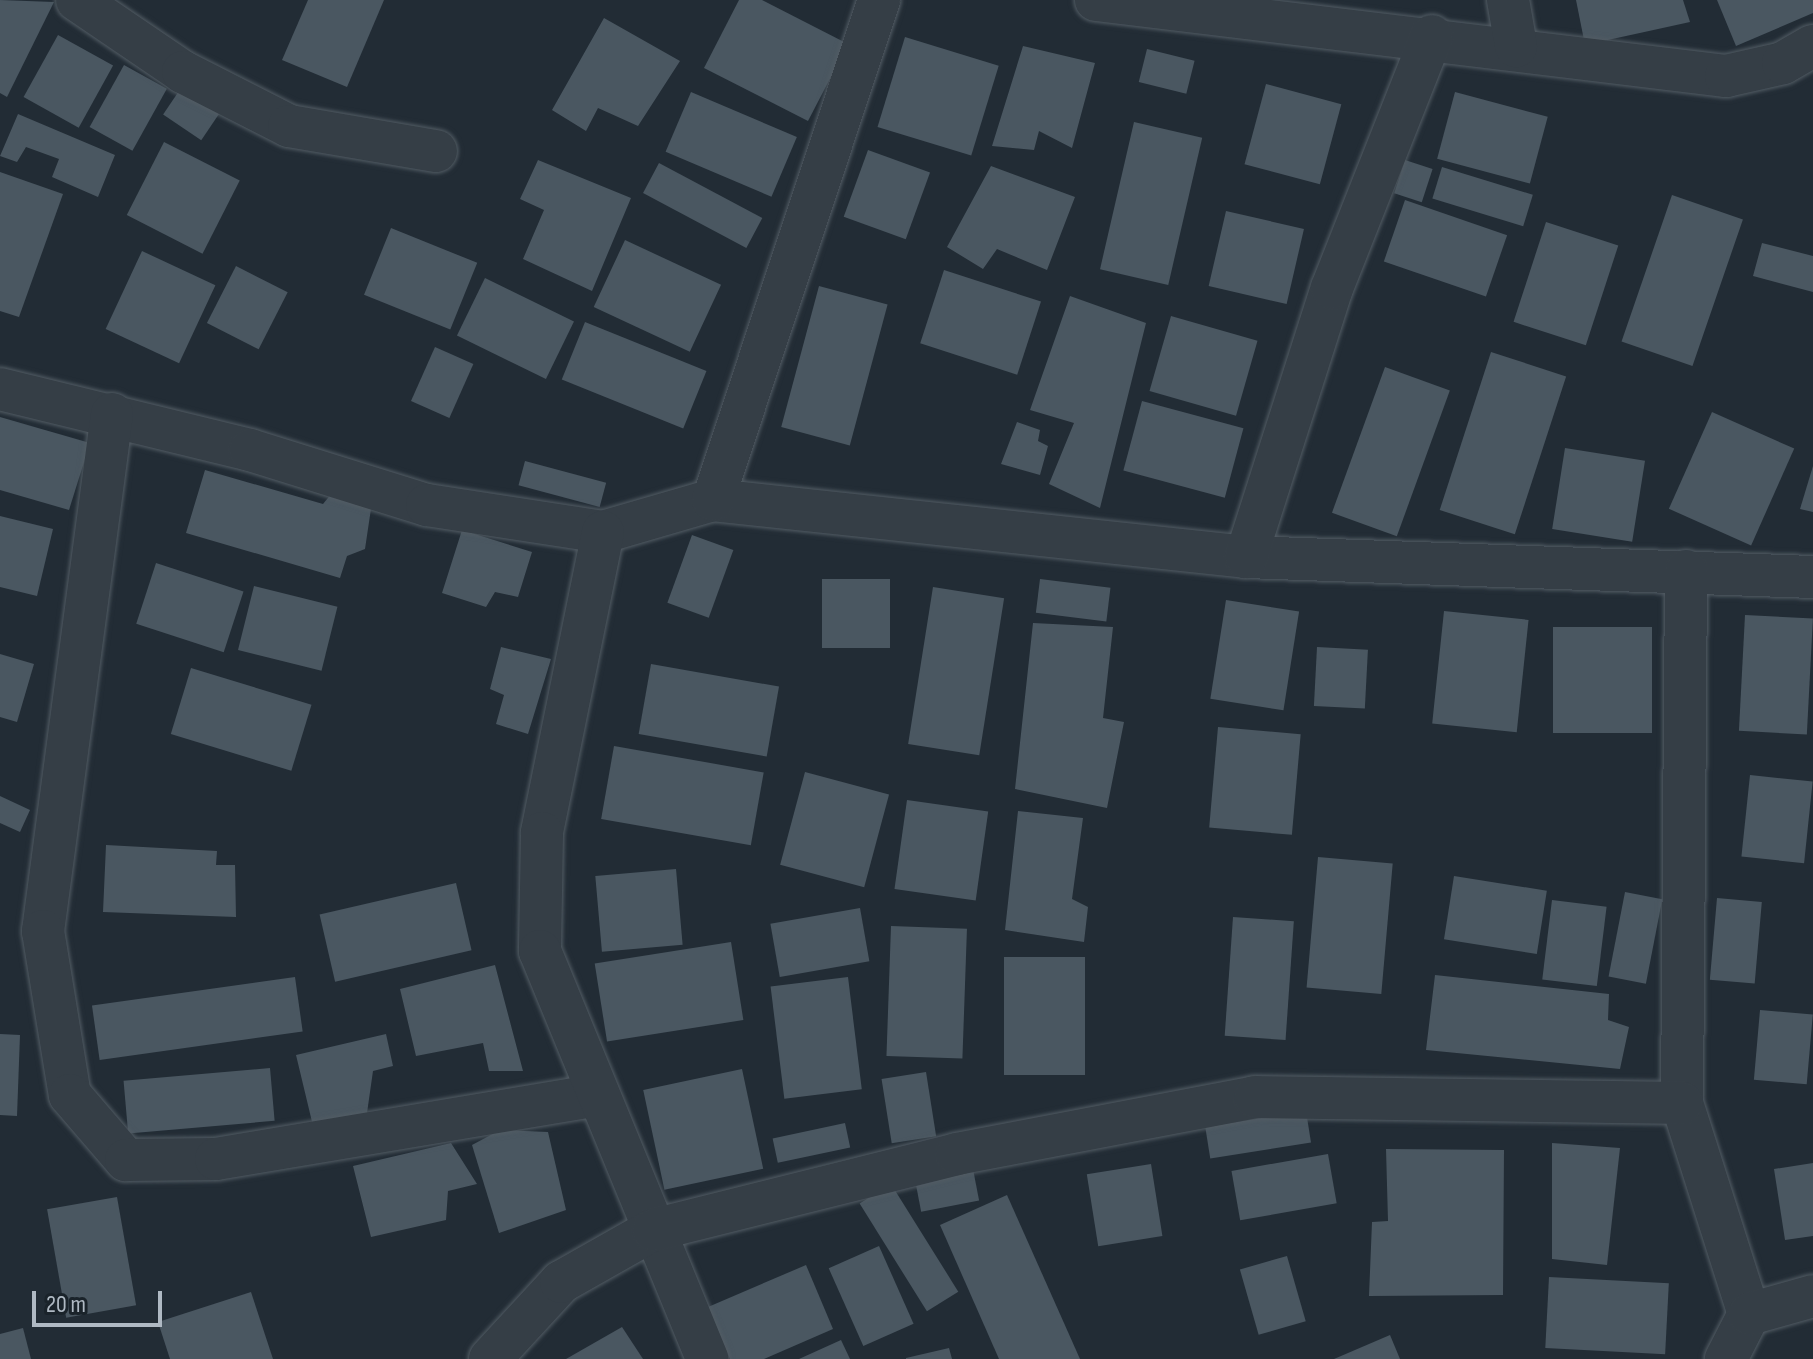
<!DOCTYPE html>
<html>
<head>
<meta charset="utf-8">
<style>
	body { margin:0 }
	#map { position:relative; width:1813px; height:1359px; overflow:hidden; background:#222c35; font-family:"Sofia Sans Condensed",sans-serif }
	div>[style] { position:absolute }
	.building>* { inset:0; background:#4a5761; transform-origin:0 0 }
	.roads { filter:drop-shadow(0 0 2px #525c64) drop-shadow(0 0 2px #525c64) }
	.street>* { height:42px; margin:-21px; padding:0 21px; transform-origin:21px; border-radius:21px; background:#353e46 }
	span { translate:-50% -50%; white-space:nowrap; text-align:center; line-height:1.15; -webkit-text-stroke:6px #1a232a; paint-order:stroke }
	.scale { position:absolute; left:32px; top:1291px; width:130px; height:36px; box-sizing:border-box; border:4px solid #afb9c3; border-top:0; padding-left:10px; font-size:24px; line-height:28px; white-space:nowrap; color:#afb9c3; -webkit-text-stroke:6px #1a232a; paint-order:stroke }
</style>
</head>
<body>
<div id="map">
	<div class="building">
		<i style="clip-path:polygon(0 0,54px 2px,7px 97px,0 93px)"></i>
		<i style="clip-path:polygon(308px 0,384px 0,347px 87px,282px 60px)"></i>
		<i style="clip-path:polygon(739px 0,762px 0,848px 44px,808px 121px,704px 68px)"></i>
		<i style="clip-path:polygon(1576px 0,1683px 0,1690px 22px,1585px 45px)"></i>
		<i style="clip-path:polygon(1717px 0,1813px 0,1813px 13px,1736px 46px)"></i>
		<i style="clip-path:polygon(604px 18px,680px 61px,638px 126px,598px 108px,586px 131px,552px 110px)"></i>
		<i style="left:58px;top:35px;width:63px;height:71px;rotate:29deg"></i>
		<i style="left:905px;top:37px;width:98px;height:94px;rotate:17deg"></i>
		<i style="clip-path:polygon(1023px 46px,1095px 63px,1072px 148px,1039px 131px,1034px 150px,992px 146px)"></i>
		<i style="left:1147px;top:49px;width:49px;height:34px;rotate:14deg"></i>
		<i style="left:124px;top:65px;width:49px;height:71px;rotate:29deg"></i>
		<i style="left:1266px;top:84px;width:78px;height:83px;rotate:15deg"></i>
		<i style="left:181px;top:88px;width:46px;height:32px;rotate:34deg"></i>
		<i style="left:691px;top:92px;width:115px;height:65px;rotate:23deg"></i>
		<i style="left:1455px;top:92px;width:96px;height:69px;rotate:15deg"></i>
		<i style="clip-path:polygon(18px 114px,115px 155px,98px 197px,52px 177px,59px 159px,26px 147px,17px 162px,0 156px)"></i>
		<i style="left:1134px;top:122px;width:70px;height:151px;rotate:13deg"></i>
		<i style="left:164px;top:142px;width:85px;height:82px;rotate:27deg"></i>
		<i style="left:868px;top:150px;width:66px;height:71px;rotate:20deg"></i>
		<i style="clip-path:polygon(538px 160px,631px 198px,592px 291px,523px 259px,544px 210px,520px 199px)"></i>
		<i style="left:1405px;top:160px;width:29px;height:35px;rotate:18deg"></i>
		<i style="left:659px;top:163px;width:117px;height:34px;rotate:28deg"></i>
		<i style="clip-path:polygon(991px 166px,1075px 197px,1047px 270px,997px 249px,983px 269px,947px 247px)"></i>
		<i style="left:1442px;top:167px;width:95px;height:33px;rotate:17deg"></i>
		<i style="clip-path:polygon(0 172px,63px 194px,19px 317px,0 311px)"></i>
		<i style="left:1672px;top:195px;width:75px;height:155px;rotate:19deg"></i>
		<i style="left:1405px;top:200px;width:108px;height:65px;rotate:19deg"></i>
		<i style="left:1226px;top:211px;width:80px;height:77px;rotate:13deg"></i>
		<i style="left:1546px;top:222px;width:76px;height:105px;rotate:18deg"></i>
		<i style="left:391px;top:228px;width:93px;height:72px;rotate:22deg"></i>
		<i style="left:625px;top:240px;width:106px;height:74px;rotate:25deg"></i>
		<i style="clip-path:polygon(1762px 243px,1813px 256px,1813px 292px,1753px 276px)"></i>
		<i style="left:142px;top:251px;width:81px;height:86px;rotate:25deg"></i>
		<i style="left:236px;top:266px;width:58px;height:64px;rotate:27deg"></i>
		<i style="left:944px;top:270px;width:102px;height:77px;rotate:18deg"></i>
		<i style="left:485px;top:278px;width:99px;height:64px;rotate:26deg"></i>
		<i style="left:819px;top:286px;width:71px;height:146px;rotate:15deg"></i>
		<i style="clip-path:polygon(1070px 296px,1146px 323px,1100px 508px,1049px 484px,1074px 423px,1030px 410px)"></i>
		<i style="left:1171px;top:316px;width:90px;height:78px;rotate:16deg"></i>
		<i style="left:585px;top:322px;width:131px;height:62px;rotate:22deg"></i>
		<i style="left:435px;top:347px;width:42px;height:59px;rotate:24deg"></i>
		<i style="left:1491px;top:352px;width:79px;height:166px;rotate:18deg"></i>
		<i style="left:1385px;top:367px;width:69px;height:155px;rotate:20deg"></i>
		<i style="left:1142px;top:401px;width:105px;height:72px;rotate:15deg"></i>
		<i style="left:1712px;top:412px;width:90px;height:106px;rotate:24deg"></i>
		<i style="clip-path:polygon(0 417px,90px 443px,69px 510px,0 490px)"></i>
		<i style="clip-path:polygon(1017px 422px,1040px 430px,1038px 441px,1048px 446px,1040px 475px,1001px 464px)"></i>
		<i style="left:1565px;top:448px;width:81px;height:82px;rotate:9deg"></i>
		<i style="left:525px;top:461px;width:84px;height:25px;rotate:15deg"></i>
		<i style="clip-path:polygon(1813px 466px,1813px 512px,1800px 509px)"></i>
		<i style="clip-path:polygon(205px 470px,323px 504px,332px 493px,372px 502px,365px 549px,347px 556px,340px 578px,186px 533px)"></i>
		<i style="clip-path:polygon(0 516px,53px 529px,37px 596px,0 587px)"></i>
		<i style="clip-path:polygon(462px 530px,532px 552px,518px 597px,495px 592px,486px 607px,442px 593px)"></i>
		<i style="left:692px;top:535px;width:44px;height:72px;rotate:20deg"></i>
		<i style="left:156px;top:563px;width:92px;height:64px;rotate:18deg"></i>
		<i style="left:822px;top:579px;width:68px;height:69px"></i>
		<i style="left:1040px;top:579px;width:71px;height:34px;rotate:7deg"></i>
		<i style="left:254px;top:586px;width:86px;height:66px;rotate:14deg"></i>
		<i style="left:933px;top:587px;width:72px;height:159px;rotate:9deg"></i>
		<i style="left:1226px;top:600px;width:74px;height:100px;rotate:9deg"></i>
		<i style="left:1444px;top:611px;width:85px;height:113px;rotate:6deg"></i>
		<i style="left:1745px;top:615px;width:68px;height:116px;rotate:3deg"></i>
		<i style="clip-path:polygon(1033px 623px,1113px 627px,1103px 718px,1124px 722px,1107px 808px,1015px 789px)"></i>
		<i style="left:1553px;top:627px;width:99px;height:106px"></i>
		<i style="clip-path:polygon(501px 647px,551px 659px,528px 734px,496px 724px,504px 695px,490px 689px)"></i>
		<i style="left:1317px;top:647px;width:51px;height:59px;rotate:3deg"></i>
		<i style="clip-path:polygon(0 654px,34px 664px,17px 722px,0 717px)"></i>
		<i style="left:651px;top:664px;width:130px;height:71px;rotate:10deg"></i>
		<i style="left:191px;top:668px;width:126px;height:69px;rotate:17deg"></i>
		<i style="left:1218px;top:727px;width:83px;height:101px;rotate:5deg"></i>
		<i style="left:614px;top:746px;width:152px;height:74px;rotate:10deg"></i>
		<i style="left:805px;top:772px;width:87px;height:96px;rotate:15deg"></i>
		<i style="left:1750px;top:775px;width:63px;height:82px;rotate:6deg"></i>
		<i style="clip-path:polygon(0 796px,30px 810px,20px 832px,0 823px)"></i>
		<i style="left:907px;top:800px;width:82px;height:90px;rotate:8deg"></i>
		<i style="clip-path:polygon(1018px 811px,1083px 818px,1072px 899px,1088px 907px,1084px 942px,1005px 930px)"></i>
		<i style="clip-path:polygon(106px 845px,217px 851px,216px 865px,235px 865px,236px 917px,103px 912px)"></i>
		<i style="left:1318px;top:857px;width:75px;height:131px;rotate:5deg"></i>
		<i style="left:676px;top:869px;width:76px;height:81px;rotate:85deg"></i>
		<i style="left:1454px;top:876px;width:94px;height:64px;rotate:9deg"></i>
		<i style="left:456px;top:883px;width:69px;height:140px;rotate:77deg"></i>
		<i style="left:1625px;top:892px;width:38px;height:86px;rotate:11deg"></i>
		<i style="left:1717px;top:898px;width:45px;height:82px;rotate:5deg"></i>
		<i style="left:1552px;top:900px;width:55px;height:80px;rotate:7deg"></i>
		<i style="left:860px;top:908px;width:54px;height:91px;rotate:80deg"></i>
		<i style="left:1233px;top:917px;width:61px;height:119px;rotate:4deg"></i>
		<i style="left:891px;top:926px;width:76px;height:130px;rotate:2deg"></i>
		<i style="left:731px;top:942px;width:79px;height:138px;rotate:81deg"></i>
		<i style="left:1004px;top:957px;width:81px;height:118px"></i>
		<i style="clip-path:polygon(495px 965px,523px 1071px,489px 1071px,483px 1043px,416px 1056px,400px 989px)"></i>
		<i style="clip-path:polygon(1435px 975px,1609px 994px,1608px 1020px,1629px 1027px,1620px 1069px,1426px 1050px)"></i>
		<i style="left:295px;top:977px;width:55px;height:205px;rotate:82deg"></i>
		<i style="left:848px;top:977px;width:113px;height:78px;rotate:83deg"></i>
		<i style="left:1760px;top:1010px;width:53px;height:70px;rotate:5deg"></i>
		<i style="clip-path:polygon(0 1034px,20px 1035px,17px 1116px,0 1115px)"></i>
		<i style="clip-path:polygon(386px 1034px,393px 1066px,373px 1071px,367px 1113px,313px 1126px,296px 1055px)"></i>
		<i style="left:270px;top:1068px;width:53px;height:147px;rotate:85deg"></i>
		<i style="left:742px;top:1069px;width:102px;height:101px;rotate:78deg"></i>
		<i style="left:926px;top:1072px;width:65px;height:45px;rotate:81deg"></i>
		<i style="left:1306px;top:1111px;width:32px;height:102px;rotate:81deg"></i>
		<i style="left:845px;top:1123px;width:25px;height:74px;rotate:78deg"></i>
		<i style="clip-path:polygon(500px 1130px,548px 1132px,566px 1210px,499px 1233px,472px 1145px)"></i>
		<i style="clip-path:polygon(451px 1143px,477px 1184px,448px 1191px,446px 1220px,371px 1237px,353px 1166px)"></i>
		<i style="clip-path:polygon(1552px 1143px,1620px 1148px,1607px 1265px,1552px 1259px)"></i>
		<i style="clip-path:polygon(1386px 1149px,1504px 1150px,1503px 1295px,1369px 1296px,1372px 1222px,1388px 1221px)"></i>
		<i style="left:1328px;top:1154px;width:50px;height:98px;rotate:80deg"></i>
		<i style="clip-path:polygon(1813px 1163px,1813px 1236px,1785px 1240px,1774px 1169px)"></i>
		<i style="left:1151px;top:1164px;width:73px;height:65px;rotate:81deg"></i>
		<i style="left:973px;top:1169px;width:32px;height:59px;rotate:79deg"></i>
		<i style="left:891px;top:1184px;width:127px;height:37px;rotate:58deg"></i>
		<i style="clip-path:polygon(1007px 1195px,1080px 1359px,999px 1359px,940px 1225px)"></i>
		<i style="left:117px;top:1197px;width:110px;height:71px;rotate:80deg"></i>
		<i style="left:879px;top:1246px;width:85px;height:55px;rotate:66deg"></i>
		<i style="left:1287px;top:1256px;width:68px;height:49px;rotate:74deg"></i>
		<i style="clip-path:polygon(806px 1265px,833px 1329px,764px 1359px,730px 1359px,708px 1307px)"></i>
		<i style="left:1549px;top:1277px;width:120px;height:71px;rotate:3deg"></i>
		<i style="clip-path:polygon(251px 1292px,273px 1359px,170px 1359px,158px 1322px)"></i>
		<i style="clip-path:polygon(622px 1327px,643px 1359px,566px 1359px)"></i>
		<i style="clip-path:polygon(23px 1328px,31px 1359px,0 1359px,0 1334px)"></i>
		<i style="clip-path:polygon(1390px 1335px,1400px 1359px,1334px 1359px)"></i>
		<i style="clip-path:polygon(841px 1340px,850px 1359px,799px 1359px)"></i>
		<i style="clip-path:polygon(949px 1348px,952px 1359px,906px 1359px,906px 1358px)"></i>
	</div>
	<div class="roads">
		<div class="street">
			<i style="left:77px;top:0;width:128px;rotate:34.2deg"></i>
			<i style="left:183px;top:72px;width:119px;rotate:27deg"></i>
			<i style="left:289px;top:126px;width:149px;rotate:9.7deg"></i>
			<i style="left:1096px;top:0;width:635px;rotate:6.88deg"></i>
			<i style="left:1726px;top:76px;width:58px;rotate:-12.8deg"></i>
			<i style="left:1783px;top:63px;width:34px;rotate:-30deg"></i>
			<i style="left:1508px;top:0;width:47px;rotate:80.1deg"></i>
			<i style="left:0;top:389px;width:257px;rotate:13.7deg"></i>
			<i style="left:250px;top:450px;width:185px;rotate:17.3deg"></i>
			<i style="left:427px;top:505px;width:178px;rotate:8.7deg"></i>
			<i style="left:603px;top:532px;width:115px;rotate:-16.2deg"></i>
			<i style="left:713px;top:500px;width:536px;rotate:6.1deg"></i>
			<i style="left:1246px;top:557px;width:567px;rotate:2.02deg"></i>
			<i style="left:112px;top:414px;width:522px;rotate:97.6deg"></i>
			<i style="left:43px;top:931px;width:166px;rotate:80.7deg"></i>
			<i style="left:70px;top:1095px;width:86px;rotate:49.3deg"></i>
			<i style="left:126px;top:1160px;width:90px;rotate:-0.6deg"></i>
			<i style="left:216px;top:1159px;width:386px;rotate:-9.5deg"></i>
			<i style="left:713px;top:500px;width:527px;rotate:-71.63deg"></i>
			<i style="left:603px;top:532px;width:307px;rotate:101.5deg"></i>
			<i style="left:542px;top:833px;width:118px;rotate:91deg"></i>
			<i style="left:540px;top:951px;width:441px;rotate:67.7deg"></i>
			<i style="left:1246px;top:557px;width:282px;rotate:-72.3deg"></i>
			<i style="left:1332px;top:288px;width:271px;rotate:-68.4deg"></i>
			<i style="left:1686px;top:571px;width:532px;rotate:90.43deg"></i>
			<i style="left:1682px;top:1103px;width:221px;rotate:72.4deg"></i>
			<i style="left:1749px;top:1314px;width:51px;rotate:117.1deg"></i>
			<i style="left:1749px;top:1314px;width:66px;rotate:-15.7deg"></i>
			<i style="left:490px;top:1359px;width:105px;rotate:-47.3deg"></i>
			<i style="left:561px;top:1282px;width:106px;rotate:-29.5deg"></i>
			<i style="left:653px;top:1230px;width:313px;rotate:-14deg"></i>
			<i style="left:957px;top:1154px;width:303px;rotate:-10.8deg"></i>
			<i style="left:1255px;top:1097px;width:427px;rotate:0.8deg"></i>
		</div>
	</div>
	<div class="scale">20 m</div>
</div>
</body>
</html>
